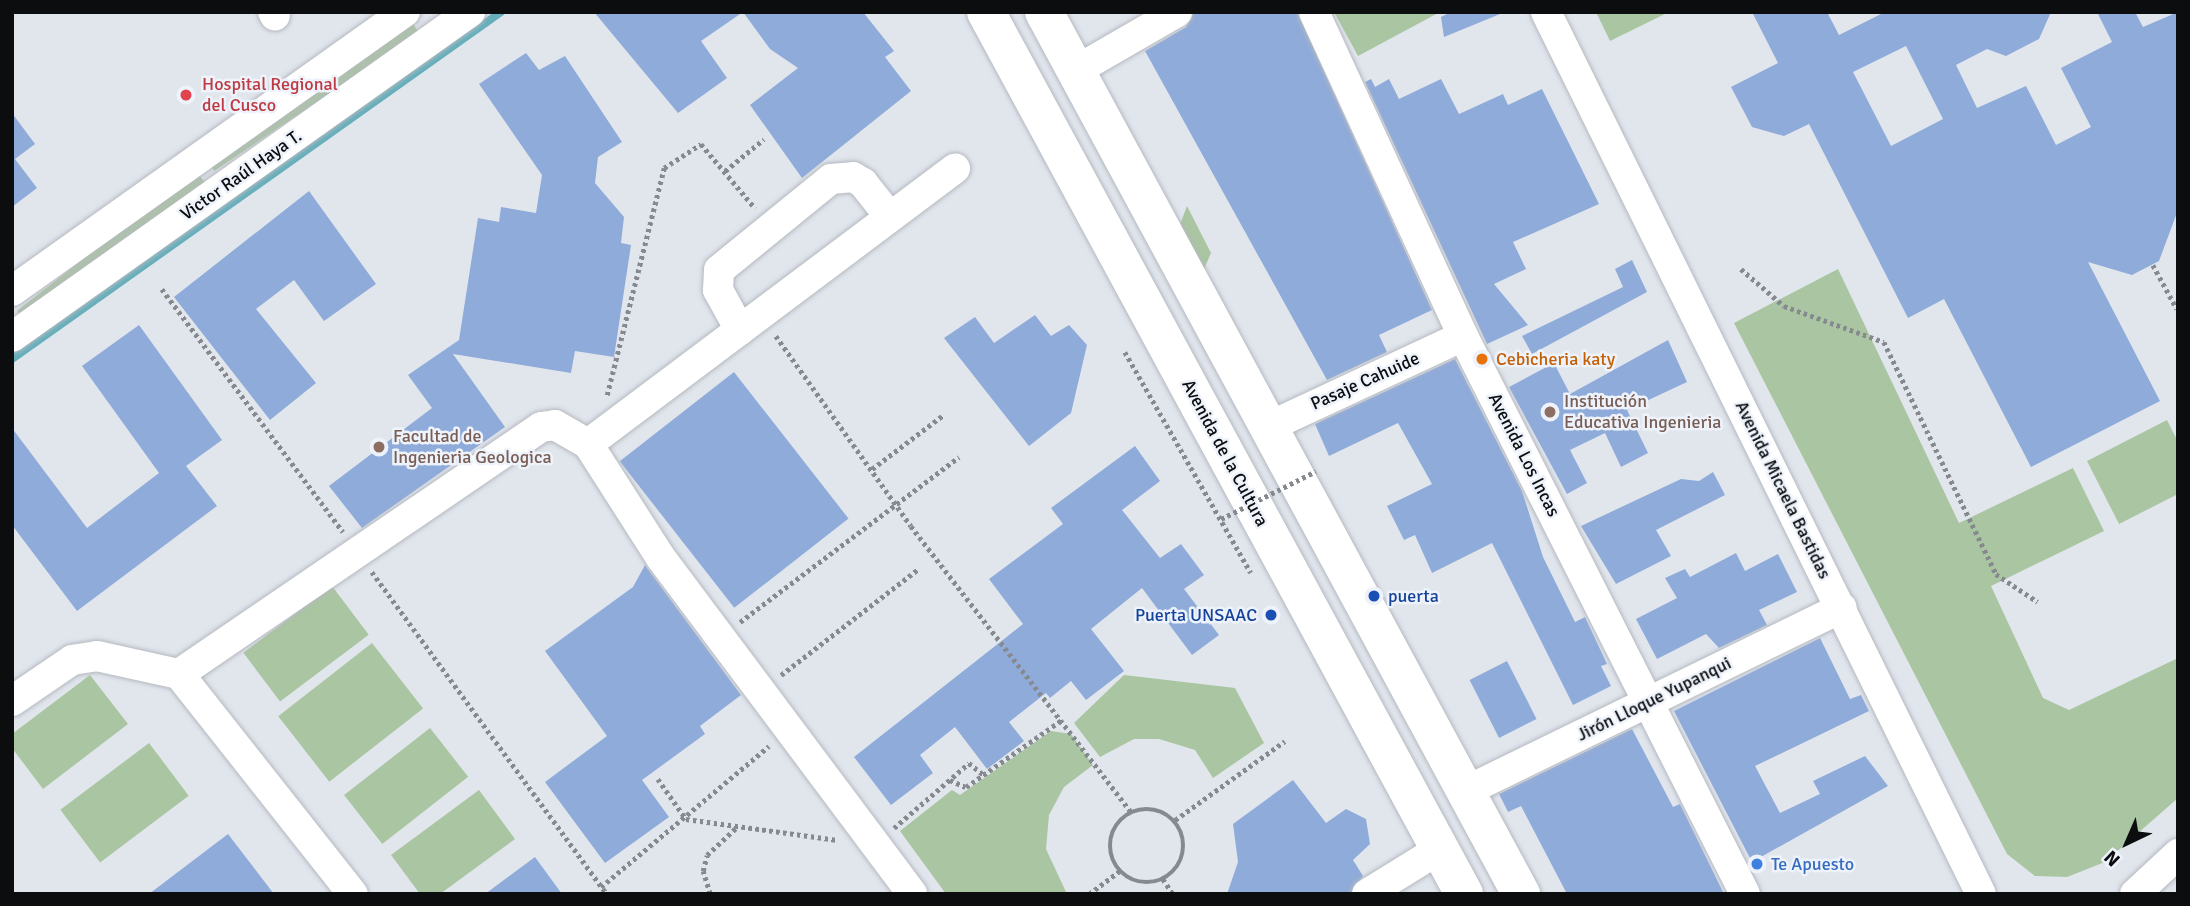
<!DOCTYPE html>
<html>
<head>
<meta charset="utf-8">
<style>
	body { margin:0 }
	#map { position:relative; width:2190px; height:906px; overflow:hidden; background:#e1e6ed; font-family:Signika,sans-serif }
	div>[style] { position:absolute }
	.green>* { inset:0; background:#aac5a1; transform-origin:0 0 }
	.stream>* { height:8px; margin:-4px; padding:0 4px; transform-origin:4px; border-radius:4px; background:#65afbb }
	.building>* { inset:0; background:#8fabda; transform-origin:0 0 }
	.path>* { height:4.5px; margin-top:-2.25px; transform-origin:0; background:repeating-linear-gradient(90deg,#868a8f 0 3.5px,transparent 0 7px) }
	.path>.ring { margin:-2.25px; padding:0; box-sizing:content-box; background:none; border:4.5px solid #868a8f; border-radius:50% }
	.roads { filter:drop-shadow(0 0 2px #b5b9c0) drop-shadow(0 0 2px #b5b9c0) }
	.minor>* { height:30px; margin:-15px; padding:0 15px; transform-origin:15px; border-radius:15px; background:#fff }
	.highway>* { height:38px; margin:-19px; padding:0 19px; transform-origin:19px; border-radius:19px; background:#fff }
	.path-bridge>* { height:4.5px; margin-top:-2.25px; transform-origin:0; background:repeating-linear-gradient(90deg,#868a8f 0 3.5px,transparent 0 7px) }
	.dots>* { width:19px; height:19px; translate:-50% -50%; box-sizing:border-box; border:4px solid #eef3fb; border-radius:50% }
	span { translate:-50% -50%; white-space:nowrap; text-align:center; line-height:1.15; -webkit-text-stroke:5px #eef3fb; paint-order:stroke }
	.health-label { font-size:18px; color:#be3a42 }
	.left { translate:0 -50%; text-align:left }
	.street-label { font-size:18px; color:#0b0d0f }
	.food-label { font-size:18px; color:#c56008 }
	.education-label { font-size:18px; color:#785e54 }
	.transit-label { font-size:18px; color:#164399 }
	.right { translate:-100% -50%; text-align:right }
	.shop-label { font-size:18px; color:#366cbe }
	.frame { position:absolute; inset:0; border:14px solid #0b0d0f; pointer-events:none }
	.north { position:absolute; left:2092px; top:808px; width:70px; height:70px; -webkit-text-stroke:5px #eef3fb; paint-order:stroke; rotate:224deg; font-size:19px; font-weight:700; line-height:28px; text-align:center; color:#0b0d0f }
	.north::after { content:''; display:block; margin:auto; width:24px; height:32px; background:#0b0d0f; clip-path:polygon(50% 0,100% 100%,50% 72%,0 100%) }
</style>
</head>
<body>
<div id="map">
	<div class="green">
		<i style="clip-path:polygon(1334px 12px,1440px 12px,1358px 56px)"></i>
		<i style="clip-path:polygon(1596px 12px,1669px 12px,1610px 41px)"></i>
		<i style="left:409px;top:18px;width:18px;height:247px;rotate:56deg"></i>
		<i style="left:196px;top:171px;width:16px;height:227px;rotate:52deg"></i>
		<i style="clip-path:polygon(1187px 206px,1211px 253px,1202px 274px,1178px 230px)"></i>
		<i style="clip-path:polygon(1838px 269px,1959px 523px,2073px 468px,2104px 531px,1991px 586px,2043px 698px,2069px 710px,2178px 658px,2178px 798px,2105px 862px,2067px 877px,2035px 876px,2007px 854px,1734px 323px)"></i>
		<i style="clip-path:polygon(2167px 420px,2178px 442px,2178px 494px,2119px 524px,2087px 461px)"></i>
		<i style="left:332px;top:586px;width:61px;height:111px;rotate:53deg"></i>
		<i style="left:372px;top:643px;width:83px;height:119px;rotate:52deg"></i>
		<i style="clip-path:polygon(90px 675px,128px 724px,43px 789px,12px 748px,12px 734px)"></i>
		<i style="clip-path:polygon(1124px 675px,1235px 688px,1264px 743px,1213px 778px,1195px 750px,1159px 739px,1134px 739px,1100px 757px,1074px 723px)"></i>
		<i style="left:430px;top:728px;width:62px;height:109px;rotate:52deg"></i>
		<i style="clip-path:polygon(1051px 731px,1071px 734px,1093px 765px,1064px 787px,1049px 815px,1046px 849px,1066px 892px,946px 894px,900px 831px,952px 790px,960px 795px)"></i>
		<i style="left:149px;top:743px;width:66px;height:111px;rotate:53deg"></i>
		<i style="clip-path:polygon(479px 790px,515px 839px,440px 894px,420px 894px,391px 855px)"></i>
	</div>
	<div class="stream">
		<i style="left:12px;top:359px;width:600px;rotate:-35.36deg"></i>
	</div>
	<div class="building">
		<i style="clip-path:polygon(594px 12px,743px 12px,701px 41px,727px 78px,678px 113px)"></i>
		<i style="clip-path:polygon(743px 12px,863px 12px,894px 51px,885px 57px,911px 91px,802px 178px,750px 105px,798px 68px,770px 49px)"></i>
		<i style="clip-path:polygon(1194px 12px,1297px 12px,1432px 310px,1379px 335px,1387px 352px,1327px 380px,1145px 51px,1186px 27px)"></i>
		<i style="clip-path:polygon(1451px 12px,1505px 12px,1444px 37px,1441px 17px)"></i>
		<i style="clip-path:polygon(evenodd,1752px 12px,1827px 12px,1839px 35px,1885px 12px,2051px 12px,2039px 39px,2006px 56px,1987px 49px,1956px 65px,1977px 108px,2026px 86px,2056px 145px,2091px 127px,2061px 68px,2112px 42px,2097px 12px,2135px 12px,2143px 27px,2178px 12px,2178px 210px,2159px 261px,2132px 275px,2088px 262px,2160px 401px,2031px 467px,1944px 299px,1908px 318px,1809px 124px,1784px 136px,1752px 127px,1731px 87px,1778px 63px,1752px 12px,1906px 46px,1943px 119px,1891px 146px,1853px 72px,1906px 46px)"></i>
		<i style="clip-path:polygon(526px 53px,539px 70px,565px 56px,622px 142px,598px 157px,595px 183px,624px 217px,621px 243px,631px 245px,614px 357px,575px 351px,571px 373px,453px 354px,505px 427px,362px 528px,329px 486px,432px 408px,408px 375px,459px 340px,478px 218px,499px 222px,501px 207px,536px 213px,542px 175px,479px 84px)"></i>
		<i style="clip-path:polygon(1371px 79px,1375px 87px,1389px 79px,1399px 99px,1441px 79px,1459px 114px,1503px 94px,1508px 105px,1542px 89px,1599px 204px,1513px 242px,1526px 269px,1494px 284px,1528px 325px,1487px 344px,1365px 82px)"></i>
		<i style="clip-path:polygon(12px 113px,35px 144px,15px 159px,37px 188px,12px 207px)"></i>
		<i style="clip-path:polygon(309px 191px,376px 284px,324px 321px,294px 280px,256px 309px,316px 383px,270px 420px,174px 297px)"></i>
		<i style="clip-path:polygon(1632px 260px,1647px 292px,1532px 354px,1522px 336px,1623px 287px,1615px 269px)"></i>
		<i style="clip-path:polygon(1035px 315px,1051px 336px,1069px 325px,1087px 345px,1071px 413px,1029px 446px,944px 338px,975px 317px,994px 343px)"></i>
		<i style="clip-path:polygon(139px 325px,222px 440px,186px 466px,217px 506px,77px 611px,12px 525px,12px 428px,87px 528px,159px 473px,82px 366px)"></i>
		<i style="clip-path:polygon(1668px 340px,1687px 382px,1627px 410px,1648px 453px,1621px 467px,1605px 433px,1570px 450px,1587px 483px,1567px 494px,1509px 387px,1554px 363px,1570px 394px)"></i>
		<i style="clip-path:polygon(1455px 359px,1522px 491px,1543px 557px,1575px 622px,1585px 617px,1607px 664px,1601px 666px,1611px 686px,1573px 705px,1492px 543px,1432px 573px,1415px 535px,1404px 540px,1387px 506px,1432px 484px,1398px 423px,1329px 456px,1315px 424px)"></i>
		<i style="left:734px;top:372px;width:186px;height:145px;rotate:52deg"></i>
		<i style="clip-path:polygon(1135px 446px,1160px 481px,1122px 510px,1160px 558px,1181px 544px,1204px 575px,1184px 589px,1219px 635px,1192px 655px,1142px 588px,1091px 629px,1124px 671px,1086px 700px,1071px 681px,1050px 698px,1046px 693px,1009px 722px,1024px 741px,987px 769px,955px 727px,920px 755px,933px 773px,891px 805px,854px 757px,1023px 624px,989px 579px,1063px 524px,1051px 508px)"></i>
		<i style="clip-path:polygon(1713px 472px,1725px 495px,1656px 530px,1671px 556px,1616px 584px,1581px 526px,1681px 479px,1699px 481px)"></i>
		<i style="clip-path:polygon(1736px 553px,1745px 571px,1778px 554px,1797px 592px,1759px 610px,1767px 625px,1719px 648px,1706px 634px,1657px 659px,1636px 619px,1677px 598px,1665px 578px,1685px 569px,1690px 577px)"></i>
		<i style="clip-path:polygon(645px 565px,741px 695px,700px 726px,705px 734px,642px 780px,669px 817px,605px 863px,545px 782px,607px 736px,545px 651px,633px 587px)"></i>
		<i style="clip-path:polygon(1820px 638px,1850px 699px,1861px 695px,1869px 711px,1755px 766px,1780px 813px,1820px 794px,1813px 781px,1865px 756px,1888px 786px,1752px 862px,1674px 711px)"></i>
		<i style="left:1507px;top:661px;width:65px;height:42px;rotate:63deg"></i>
		<i style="clip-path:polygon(1632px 729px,1673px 807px,1680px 804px,1724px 894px,1567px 894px,1521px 806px,1508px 812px,1499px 794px)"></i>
		<i style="clip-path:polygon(1293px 780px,1326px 823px,1346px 809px,1366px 819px,1370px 844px,1353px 860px,1363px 876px,1350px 894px,1227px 894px,1238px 862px,1233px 824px)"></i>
		<i style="clip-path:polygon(228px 834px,274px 894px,149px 894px)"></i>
		<i style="clip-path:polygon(535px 857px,562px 894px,485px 894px)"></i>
	</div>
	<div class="path">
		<i style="left:725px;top:171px;width:50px;rotate:-39.4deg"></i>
		<i style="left:2153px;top:265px;width:50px;rotate:61.4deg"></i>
		<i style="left:1741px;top:269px;width:57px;rotate:40.7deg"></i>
		<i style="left:1784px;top:306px;width:106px;rotate:19.8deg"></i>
		<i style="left:1884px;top:342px;width:258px;rotate:64.2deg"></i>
		<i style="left:1996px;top:574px;width:50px;rotate:33.7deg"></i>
		<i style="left:162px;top:289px;width:303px;rotate:53.3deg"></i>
		<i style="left:776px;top:336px;width:233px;rotate:54.6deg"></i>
		<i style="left:911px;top:526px;width:361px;rotate:52.4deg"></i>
		<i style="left:1125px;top:352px;width:254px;rotate:60.3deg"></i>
		<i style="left:607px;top:395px;width:234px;rotate:-75.9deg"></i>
		<i style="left:664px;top:168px;width:44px;rotate:-33deg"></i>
		<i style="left:701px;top:144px;width:84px;rotate:49.8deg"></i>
		<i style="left:872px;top:469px;width:88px;rotate:-37.1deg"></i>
		<i style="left:372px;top:572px;width:399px;rotate:53.9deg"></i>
		<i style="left:740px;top:622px;width:274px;rotate:-37deg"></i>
		<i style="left:781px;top:675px;width:173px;rotate:-37.7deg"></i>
		<i style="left:658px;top:779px;width:49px;rotate:55deg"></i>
		<i style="left:686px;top:819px;width:153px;rotate:7.9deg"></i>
		<i style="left:950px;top:780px;width:17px;rotate:24deg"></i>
		<i style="left:966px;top:787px;width:118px;rotate:-35deg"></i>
		<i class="ring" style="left:1110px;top:809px;width:69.5px;height:69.5px"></i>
		<i style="left:1175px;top:820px;width:135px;rotate:-35.7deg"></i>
		<i style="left:894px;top:828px;width:99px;rotate:-40.9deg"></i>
		<i style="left:969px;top:763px;width:19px;rotate:39deg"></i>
		<i style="left:1163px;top:879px;width:18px;rotate:56deg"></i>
		<i style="left:601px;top:887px;width:219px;rotate:-40deg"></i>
		<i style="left:710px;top:894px;width:24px;rotate:-107deg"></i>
		<i style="left:703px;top:871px;width:16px;rotate:-76deg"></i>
		<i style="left:707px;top:855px;width:40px;rotate:-43deg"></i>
		<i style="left:1089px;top:894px;width:39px;rotate:-37deg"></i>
	</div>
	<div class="roads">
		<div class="minor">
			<i style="left:273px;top:12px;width:4px;rotate:63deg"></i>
			<i style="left:1314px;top:12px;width:357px;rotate:65.3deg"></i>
			<i style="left:1463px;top:336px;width:625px;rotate:63.19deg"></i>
			<i style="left:1546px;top:12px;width:983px;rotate:63.75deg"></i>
			<i style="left:1075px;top:71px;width:118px;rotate:-30deg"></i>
			<i style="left:12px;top:291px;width:482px;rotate:-35.4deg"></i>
			<i style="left:740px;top:330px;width:46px;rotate:-118.8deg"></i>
			<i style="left:718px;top:290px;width:20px;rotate:-87deg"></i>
			<i style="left:719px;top:270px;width:144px;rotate:-39.1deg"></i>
			<i style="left:831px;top:179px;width:22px;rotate:-5deg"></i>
			<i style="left:853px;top:177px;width:12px;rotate:31deg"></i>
			<i style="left:863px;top:183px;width:43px;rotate:51.5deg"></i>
			<i style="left:12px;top:337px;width:562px;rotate:-35.36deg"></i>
			<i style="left:1268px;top:427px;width:215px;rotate:-25deg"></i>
			<i style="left:588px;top:444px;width:459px;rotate:-36.9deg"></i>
			<i style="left:179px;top:674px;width:280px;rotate:51.7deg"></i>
			<i style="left:12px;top:701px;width:73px;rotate:-34.3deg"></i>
			<i style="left:72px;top:660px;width:25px;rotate:-9deg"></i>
			<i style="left:97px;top:656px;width:84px;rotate:12.4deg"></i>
			<i style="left:179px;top:674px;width:438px;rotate:-34.3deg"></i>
			<i style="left:541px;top:427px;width:14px;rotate:-8deg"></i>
			<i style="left:555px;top:425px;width:38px;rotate:30deg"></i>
			<i style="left:588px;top:444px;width:135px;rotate:57.4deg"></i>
			<i style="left:661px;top:558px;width:419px;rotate:53.2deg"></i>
			<i style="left:1466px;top:791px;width:418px;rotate:-26deg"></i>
			<i style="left:1367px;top:894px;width:86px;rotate:-31.7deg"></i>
			<i style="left:2135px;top:894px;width:59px;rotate:-42.9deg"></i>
		</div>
		<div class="highway">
			<i style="left:986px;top:12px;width:1003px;rotate:61.54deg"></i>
			<i style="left:1044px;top:12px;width:1003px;rotate:61.59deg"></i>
		</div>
	</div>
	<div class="path-bridge">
		<i style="left:1221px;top:519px;width:106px;rotate:-26.8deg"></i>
	</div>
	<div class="dots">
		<i style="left:186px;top:95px;background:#e0444e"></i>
		<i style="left:1482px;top:359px;background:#e8710a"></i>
		<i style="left:1550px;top:412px;background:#8d6e63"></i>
		<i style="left:379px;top:447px;background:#8d6e63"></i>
		<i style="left:1374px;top:596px;background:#1a4fb4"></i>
		<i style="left:1271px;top:615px;background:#1a4fb4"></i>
		<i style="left:1757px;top:864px;background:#3f7fe0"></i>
	</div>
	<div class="health-label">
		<span class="left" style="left:202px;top:95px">Hospital Regional<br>del Cusco</span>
	</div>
	<div class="street-label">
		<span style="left:241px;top:175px;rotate:-35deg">Victor Raúl Haya T.</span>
		<span style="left:1365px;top:381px;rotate:-24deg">Pasaje Cahuide</span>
		<span style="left:1225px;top:453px;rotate:62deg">Avenida de la Cultura</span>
		<span style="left:1524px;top:455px;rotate:63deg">Avenida Los Incas</span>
		<span style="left:1783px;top:490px;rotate:64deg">Avenida Micaela Bastidas</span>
		<span style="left:1654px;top:699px;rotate:-26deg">Jirón Lloque Yupanqui</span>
	</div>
	<div class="food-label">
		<span class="left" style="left:1496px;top:359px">Cebicheria katy</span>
	</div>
	<div class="education-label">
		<span class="left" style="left:1564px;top:412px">Institución<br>Educativa Ingenieria</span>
		<span class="left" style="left:393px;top:447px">Facultad de<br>Ingenieria Geologica</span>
	</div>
	<div class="transit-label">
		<span class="left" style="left:1388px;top:596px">puerta</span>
		<span class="right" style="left:1257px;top:615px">Puerta UNSAAC</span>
	</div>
	<div class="shop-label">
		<span class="left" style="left:1771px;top:864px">Te Apuesto</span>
	</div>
	<div class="frame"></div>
	<div class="north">N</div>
</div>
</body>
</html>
